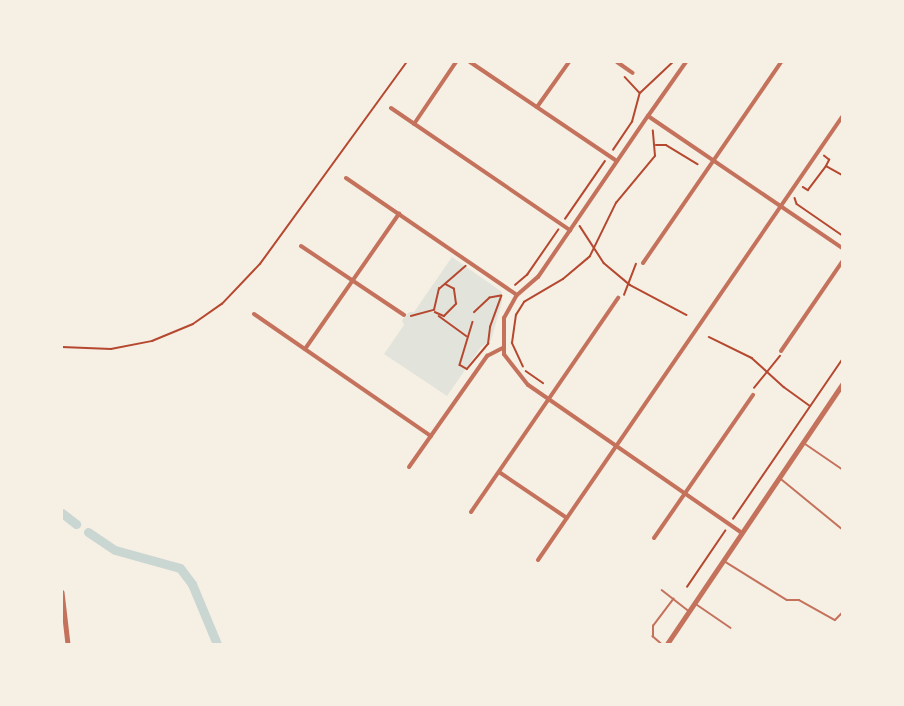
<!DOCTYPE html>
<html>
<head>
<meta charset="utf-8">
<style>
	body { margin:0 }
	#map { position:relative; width:904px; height:706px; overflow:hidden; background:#f6efe4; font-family:Manrope,sans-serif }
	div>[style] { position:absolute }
	.green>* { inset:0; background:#e2e4dc }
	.canal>* { height:9px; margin:-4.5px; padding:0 4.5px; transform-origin:4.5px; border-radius:4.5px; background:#c9d6d2 }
	.path>* { height:1.5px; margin:-0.75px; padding:0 0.75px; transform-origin:0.75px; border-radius:0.75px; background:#b5482f }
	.service>* { height:1.5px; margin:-0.75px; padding:0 0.75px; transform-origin:0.75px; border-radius:0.75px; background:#c5725c }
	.minor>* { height:4px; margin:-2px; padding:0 2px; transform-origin:2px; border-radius:2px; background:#c5725c }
	.tertiary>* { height:4.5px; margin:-2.25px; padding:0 2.25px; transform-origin:2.25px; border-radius:2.25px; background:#c5725c }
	span { translate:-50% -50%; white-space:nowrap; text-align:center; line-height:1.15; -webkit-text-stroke:6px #f6efe4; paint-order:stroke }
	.frame { position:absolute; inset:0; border:63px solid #f6efe4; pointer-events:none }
</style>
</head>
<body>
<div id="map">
	<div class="green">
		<i style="clip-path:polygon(452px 257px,502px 292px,502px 302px,491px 340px,481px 347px,447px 396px,384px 354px,404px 325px,402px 320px,409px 312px,414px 312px)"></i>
	</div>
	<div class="canal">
		<i style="left:62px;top:513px;width:18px;rotate:38deg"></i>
		<i style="left:88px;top:532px;width:32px;rotate:34deg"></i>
		<i style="left:115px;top:550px;width:67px;rotate:15.5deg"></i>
		<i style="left:180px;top:568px;width:20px;rotate:53deg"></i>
		<i style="left:192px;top:584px;width:65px;rotate:67.4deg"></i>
	</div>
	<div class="path">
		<i style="left:625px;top:77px;width:21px;rotate:47deg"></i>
		<i style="left:656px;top:145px;width:10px"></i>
		<i style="left:666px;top:145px;width:37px;rotate:31deg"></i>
		<i style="left:613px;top:150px;width:34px;rotate:-56deg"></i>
		<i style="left:632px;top:122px;width:30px;rotate:-75deg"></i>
		<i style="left:640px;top:93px;width:45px;rotate:-43.2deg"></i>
		<i style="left:826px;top:166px;width:18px;rotate:29deg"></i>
		<i style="left:803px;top:187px;width:6px;rotate:31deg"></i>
		<i style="left:808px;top:190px;width:30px;rotate:-53deg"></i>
		<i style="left:826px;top:166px;width:7px;rotate:-63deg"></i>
		<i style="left:829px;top:160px;width:6px;rotate:-141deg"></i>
		<i style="left:795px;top:198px;width:6px;rotate:72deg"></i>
		<i style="left:797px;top:204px;width:55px;rotate:34.6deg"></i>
		<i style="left:565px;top:219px;width:70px;rotate:-55.4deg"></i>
		<i style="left:580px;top:226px;width:44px;rotate:57deg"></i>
		<i style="left:604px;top:263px;width:34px;rotate:40deg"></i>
		<i style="left:630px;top:285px;width:64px;rotate:27.8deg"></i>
		<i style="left:515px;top:285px;width:16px;rotate:-40deg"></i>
		<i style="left:527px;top:275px;width:55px;rotate:-55.4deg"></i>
		<i style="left:624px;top:295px;width:33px;rotate:-69deg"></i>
		<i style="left:435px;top:312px;width:10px;rotate:24deg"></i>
		<i style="left:444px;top:316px;width:17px;rotate:-45deg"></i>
		<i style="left:456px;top:304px;width:15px;rotate:-98deg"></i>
		<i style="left:454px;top:289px;width:9px;rotate:-153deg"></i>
		<i style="left:411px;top:316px;width:24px;rotate:-15deg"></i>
		<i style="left:434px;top:310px;width:22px;rotate:-77deg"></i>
		<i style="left:439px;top:289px;width:35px;rotate:-41deg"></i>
		<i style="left:439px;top:316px;width:34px;rotate:36deg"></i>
		<i style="left:473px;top:322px;width:45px;rotate:106.8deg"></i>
		<i style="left:460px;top:365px;width:8px;rotate:30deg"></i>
		<i style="left:467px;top:369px;width:33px;rotate:-50deg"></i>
		<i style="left:488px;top:344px;width:17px;rotate:-83deg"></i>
		<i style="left:490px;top:327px;width:33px;rotate:-70deg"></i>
		<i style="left:501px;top:296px;width:11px;rotate:170deg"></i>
		<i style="left:490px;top:298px;width:21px;rotate:137deg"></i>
		<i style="left:709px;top:337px;width:48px;rotate:26deg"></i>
		<i style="left:752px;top:358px;width:43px;rotate:42.2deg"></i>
		<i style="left:784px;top:387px;width:32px;rotate:36deg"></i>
		<i style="left:62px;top:347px;width:49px;rotate:2.3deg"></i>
		<i style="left:111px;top:349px;width:42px;rotate:-11deg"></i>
		<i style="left:152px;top:341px;width:44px;rotate:-22.5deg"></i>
		<i style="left:193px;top:324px;width:35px;rotate:-35deg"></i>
		<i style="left:222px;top:304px;width:55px;rotate:-46.5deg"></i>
		<i style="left:260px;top:264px;width:250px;rotate:-54deg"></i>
		<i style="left:523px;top:367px;width:26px;rotate:-115deg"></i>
		<i style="left:512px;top:343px;width:28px;rotate:-82deg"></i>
		<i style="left:516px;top:315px;width:15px;rotate:-58deg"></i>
		<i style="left:524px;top:302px;width:45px;rotate:-30.5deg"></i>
		<i style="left:563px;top:279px;width:35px;rotate:-40deg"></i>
		<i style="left:590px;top:256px;width:59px;rotate:-63.9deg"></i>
		<i style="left:616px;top:203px;width:61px;rotate:-50.3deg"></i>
		<i style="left:655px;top:156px;width:25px;rotate:-95deg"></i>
		<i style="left:526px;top:371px;width:21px;rotate:35deg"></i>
		<i style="left:754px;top:388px;width:41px;rotate:-50.9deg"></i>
		<i style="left:733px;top:519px;width:193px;rotate:-55.6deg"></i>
		<i style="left:687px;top:587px;width:68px;rotate:-55.8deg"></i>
	</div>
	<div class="service">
		<i style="left:804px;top:443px;width:46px;rotate:34.4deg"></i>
		<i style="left:780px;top:478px;width:80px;rotate:39.4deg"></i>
		<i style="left:724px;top:561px;width:74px;rotate:31.8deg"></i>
		<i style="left:787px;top:600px;width:12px"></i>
		<i style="left:799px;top:600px;width:41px;rotate:29.1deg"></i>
		<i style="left:835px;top:620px;width:10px;rotate:-45deg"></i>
		<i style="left:662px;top:590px;width:34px;rotate:38deg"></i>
		<i style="left:696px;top:604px;width:42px;rotate:34.4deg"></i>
		<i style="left:661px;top:644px;width:11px;rotate:-139deg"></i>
		<i style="left:653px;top:637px;width:11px;rotate:-90deg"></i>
		<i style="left:653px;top:626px;width:34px;rotate:-53deg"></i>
	</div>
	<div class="minor">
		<i style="left:470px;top:62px;width:177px;rotate:34deg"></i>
		<i style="left:617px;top:62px;width:19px;rotate:35deg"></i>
		<i style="left:537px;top:107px;width:55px;rotate:-54.6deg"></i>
		<i style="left:391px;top:108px;width:217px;rotate:34.3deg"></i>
		<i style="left:648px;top:116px;width:66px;rotate:-54.9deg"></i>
		<i style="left:414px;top:124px;width:75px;rotate:-55.9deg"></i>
		<i style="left:346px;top:178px;width:207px;rotate:34.4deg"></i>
		<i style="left:301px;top:246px;width:124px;rotate:33.8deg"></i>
		<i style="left:643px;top:263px;width:244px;rotate:-55.5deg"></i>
		<i style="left:254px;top:314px;width:215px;rotate:34.6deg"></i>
		<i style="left:305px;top:349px;width:165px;rotate:-55.2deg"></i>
		<i style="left:781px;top:351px;width:108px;rotate:-55.6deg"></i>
		<i style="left:409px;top:467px;width:136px;rotate:-54.9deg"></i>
		<i style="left:487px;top:356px;width:18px;rotate:-27deg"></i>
		<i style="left:499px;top:472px;width:82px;rotate:34.1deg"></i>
		<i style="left:471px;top:512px;width:260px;rotate:-55.5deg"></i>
		<i style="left:742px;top:533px;width:260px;rotate:-145.3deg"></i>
		<i style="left:528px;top:385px;width:39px;rotate:-128deg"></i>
		<i style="left:504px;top:354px;width:36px;rotate:-90deg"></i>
		<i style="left:504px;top:318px;width:26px;rotate:-61deg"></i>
		<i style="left:517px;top:295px;width:28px;rotate:-41deg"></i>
		<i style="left:538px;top:277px;width:195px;rotate:-55.7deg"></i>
		<i style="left:648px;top:116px;width:235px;rotate:34.2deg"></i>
		<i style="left:654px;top:538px;width:174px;rotate:-55.3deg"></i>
		<i style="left:538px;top:560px;width:537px;rotate:-55.54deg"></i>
	</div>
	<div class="tertiary">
		<i style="left:62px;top:592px;width:52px;rotate:83.4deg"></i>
		<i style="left:667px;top:644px;width:313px;rotate:-56deg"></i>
	</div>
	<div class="frame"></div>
</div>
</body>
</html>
